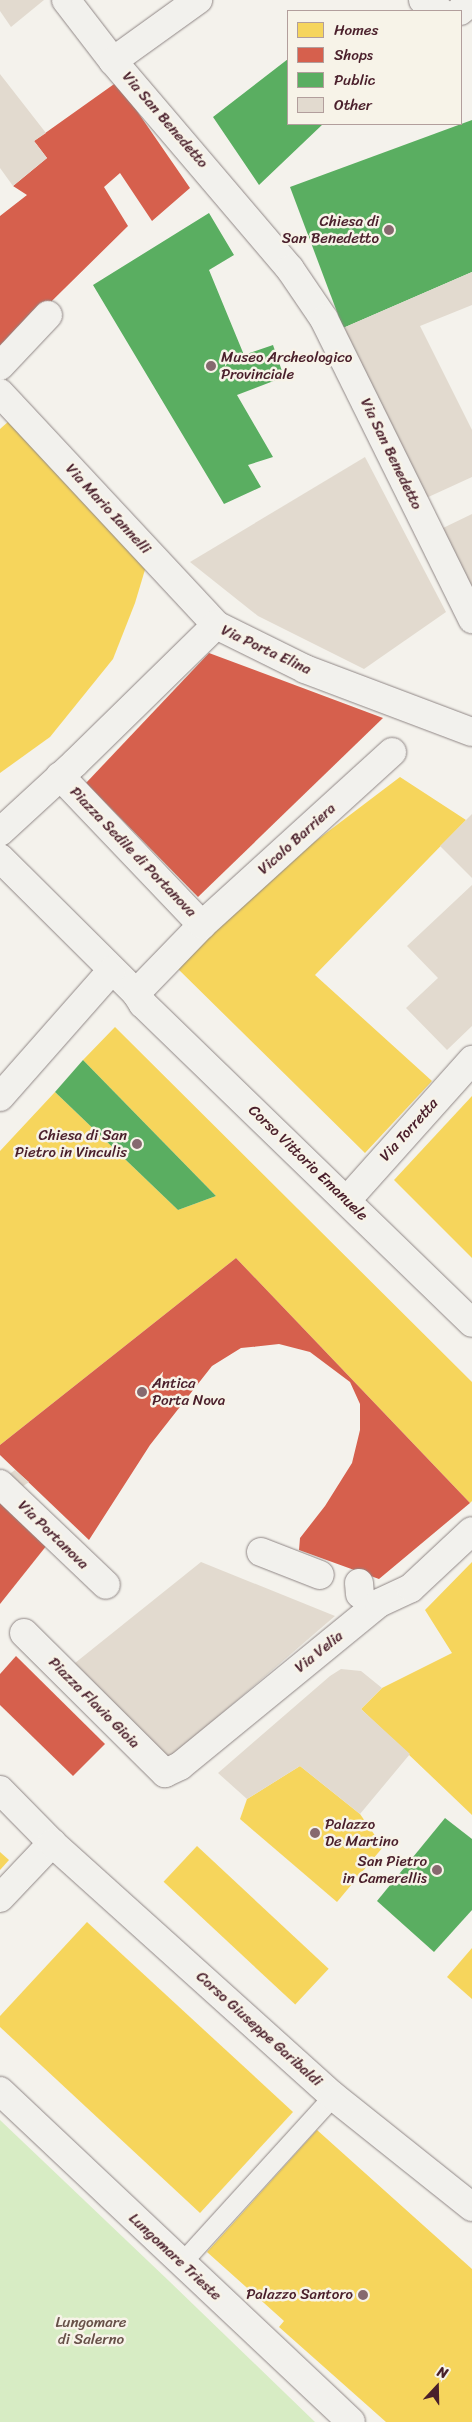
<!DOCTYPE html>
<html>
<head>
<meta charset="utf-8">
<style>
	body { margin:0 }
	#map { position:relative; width:472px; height:2422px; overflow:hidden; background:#f4f2ec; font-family:Sriracha,sans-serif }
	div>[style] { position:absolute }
	.green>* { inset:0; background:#d7ecc4 }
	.homes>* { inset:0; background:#f6d55c; transform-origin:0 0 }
	.shops>* { inset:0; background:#d6604d }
	.public>* { inset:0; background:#5aae61 }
	.building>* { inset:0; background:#e2dacf }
	.roads { filter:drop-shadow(0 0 1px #8f8685) drop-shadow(0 0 1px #8f8685) }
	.lane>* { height:19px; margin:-9.5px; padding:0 9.5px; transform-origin:9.5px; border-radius:9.5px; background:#f2f1ed }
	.street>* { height:28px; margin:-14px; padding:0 14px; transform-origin:14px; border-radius:14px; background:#f2f1ed }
	.primary>* { height:28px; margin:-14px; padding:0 14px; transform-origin:14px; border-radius:14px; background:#f2f1ed }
	.dots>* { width:14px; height:14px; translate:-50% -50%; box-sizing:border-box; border:2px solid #f7f3e8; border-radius:50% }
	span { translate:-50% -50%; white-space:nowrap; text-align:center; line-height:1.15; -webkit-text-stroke:5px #f7f3e8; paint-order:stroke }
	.street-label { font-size:15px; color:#4a1f2b }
	.poi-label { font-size:15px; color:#4a1f2b }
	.right { translate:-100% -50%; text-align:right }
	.left { translate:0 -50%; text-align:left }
	.park-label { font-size:15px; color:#675149 }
	.legend { position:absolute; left:287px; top:10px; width:175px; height:115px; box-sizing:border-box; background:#f7f3e8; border:1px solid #b29e9c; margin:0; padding:6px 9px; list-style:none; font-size:15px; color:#4a1f2b }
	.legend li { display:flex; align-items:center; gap:10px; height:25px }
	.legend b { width:25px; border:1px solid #b29e9c }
	.north { position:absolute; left:412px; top:2362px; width:50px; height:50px; -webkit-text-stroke:4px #f7f3e8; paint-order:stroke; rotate:21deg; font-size:14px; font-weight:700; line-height:20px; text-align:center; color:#4a1f2b }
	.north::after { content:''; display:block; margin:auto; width:18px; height:22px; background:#4a1f2b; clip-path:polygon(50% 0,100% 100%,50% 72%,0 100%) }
</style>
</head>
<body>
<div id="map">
	<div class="green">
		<i style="clip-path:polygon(0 2120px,169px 2281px,315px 2422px,0 2422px)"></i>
	</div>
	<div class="homes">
		<i style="clip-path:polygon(9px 421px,147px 563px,135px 603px,113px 659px,50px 737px,0 773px,0 429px)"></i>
		<i style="clip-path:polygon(400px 777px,466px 820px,315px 975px,432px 1081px,365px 1153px,176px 967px,238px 900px)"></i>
		<i style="clip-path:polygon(115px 1027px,472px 1382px,472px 1501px,470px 1503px,236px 1258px,0 1445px,0 1151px,55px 1092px,178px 1210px,216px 1196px,83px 1060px)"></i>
		<i style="clip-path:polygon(472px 1096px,472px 1258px,394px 1180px)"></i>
		<i style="clip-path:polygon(472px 1562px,472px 1815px,361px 1709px,382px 1688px,452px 1653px,425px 1610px)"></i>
		<i style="clip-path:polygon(300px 1766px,360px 1814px,383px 1847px,337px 1902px,240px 1819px,247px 1799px)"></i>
		<i style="left:197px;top:1846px;width:180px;height:49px;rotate:43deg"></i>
		<i style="clip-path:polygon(0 1852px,9px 1860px,0 1870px)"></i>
		<i style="clip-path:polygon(87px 1922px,293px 2112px,200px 2213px,0 2027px,0 2016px)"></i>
		<i style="clip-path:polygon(472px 1948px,472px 1999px,447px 1977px)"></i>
		<i style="clip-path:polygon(317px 2130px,472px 2269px,472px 2422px,386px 2422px,279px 2327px,284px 2321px,207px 2252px)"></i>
	</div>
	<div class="shops">
		<i style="clip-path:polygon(117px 82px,190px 188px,152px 221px,120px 173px,104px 187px,128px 226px,0 352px,0 216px,27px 195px,13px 186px,47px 158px,34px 141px)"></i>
		<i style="clip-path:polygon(209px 653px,383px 718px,198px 897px,86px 783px)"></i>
		<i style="clip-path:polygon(236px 1258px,470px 1503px,379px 1579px,299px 1550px,300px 1538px,325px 1506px,352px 1463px,360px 1430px,360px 1404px,350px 1382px,310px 1352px,279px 1344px,241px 1348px,212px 1366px,150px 1445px,89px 1540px,0 1455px,0 1445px)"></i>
		<i style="clip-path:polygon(0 1501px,47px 1545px,0 1604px)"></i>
		<i style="clip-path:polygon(16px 1656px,105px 1744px,73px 1776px,0 1705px,0 1674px)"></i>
	</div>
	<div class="public">
		<i style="clip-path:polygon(288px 59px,288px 124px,323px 124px,259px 185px,213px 117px)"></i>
		<i style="clip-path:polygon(472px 120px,472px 272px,343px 328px,290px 187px)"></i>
		<i style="clip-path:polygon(209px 213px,234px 255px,209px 270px,244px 355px,273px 345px,284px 377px,237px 395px,273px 457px,248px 465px,261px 487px,224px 504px,93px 285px)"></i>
		<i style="clip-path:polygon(83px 1060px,216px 1196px,178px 1210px,55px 1092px)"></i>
		<i style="clip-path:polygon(445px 1818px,472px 1839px,472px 1910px,434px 1952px,377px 1901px)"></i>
	</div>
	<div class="building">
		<i style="clip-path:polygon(0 0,44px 0,11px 27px,0 11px)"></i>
		<i style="clip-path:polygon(0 74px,46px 133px,34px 141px,47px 158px,13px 186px,0 168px)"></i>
		<i style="clip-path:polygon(472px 272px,472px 305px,420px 326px,472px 430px,472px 477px,424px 499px,343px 328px)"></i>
		<i style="clip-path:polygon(365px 457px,446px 612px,364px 669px,258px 616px,190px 562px)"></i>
		<i style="clip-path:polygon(472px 514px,472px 590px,441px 529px)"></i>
		<i style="clip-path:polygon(472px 814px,472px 878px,440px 846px)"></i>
		<i style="clip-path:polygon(472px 885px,472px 1026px,447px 1050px,406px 1008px,438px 978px,407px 946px)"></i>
		<i style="clip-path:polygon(15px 1470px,29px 1482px,1px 1502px,0 1481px)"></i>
		<i style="clip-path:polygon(201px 1562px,335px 1616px,169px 1759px,75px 1663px)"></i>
		<i style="clip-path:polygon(341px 1669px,361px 1671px,382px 1688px,361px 1709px,410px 1754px,360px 1814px,300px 1766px,247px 1799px,218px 1773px,330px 1676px)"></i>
	</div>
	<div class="roads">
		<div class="lane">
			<i style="left:181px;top:2263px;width:226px;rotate:-47.7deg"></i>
		</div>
		<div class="street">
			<i style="left:66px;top:0;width:77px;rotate:52.4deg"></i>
			<i style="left:113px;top:61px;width:273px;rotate:49.6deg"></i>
			<i style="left:290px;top:269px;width:60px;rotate:55.8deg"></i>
			<i style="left:324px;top:319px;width:335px;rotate:63.7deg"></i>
			<i style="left:423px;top:0;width:20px;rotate:33deg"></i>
			<i style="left:460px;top:11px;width:16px;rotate:-40deg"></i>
			<i style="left:113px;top:61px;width:105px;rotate:-35.7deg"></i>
			<i style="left:0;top:366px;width:70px;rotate:-46.7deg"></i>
			<i style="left:0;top:393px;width:317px;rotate:47deg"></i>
			<i style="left:216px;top:625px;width:99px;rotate:26.3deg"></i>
			<i style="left:305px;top:669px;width:178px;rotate:20.7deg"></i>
			<i style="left:60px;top:776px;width:206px;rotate:46.4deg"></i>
			<i style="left:202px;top:925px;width:95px;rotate:134.1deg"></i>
			<i style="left:0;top:832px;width:102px;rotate:-42.6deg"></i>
			<i style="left:75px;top:763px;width:197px;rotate:-44.4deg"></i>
			<i style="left:0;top:858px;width:192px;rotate:44.8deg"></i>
			<i style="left:136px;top:993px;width:13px;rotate:58deg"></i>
			<i style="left:143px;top:1004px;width:458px;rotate:44.1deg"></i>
			<i style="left:202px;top:925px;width:257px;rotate:-42.3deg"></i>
			<i style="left:0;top:1097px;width:169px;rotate:-48.6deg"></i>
			<i style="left:347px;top:1200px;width:188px;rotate:-48.2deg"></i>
			<i style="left:0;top:1484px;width:146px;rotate:43.6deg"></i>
			<i style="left:261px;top:1552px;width:63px;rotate:21.3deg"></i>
			<i style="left:359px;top:1583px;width:11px;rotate:85deg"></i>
			<i style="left:24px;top:1633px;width:199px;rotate:44.8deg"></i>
			<i style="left:165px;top:1773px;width:17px;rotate:-25deg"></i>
			<i style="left:180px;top:1766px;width:257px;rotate:-39.3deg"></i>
			<i style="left:379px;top:1603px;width:35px;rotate:-25deg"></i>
			<i style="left:411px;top:1588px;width:83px;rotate:-43.1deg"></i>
			<i style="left:0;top:1898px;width:76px;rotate:-46.6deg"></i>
		</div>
		<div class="primary">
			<i style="left:0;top:1790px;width:74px;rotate:45.5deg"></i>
			<i style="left:52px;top:1843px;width:378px;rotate:42deg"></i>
			<i style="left:333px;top:2096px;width:178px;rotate:38.6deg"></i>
			<i style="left:0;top:2091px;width:482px;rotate:43.3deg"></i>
		</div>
	</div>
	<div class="dots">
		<i style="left:389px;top:230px;background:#86696f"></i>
		<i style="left:211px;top:366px;background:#86696f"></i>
		<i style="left:137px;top:1144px;background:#86696f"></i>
		<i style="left:142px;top:1392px;background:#86696f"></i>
		<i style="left:315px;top:1833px;background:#86696f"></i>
		<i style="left:437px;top:1870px;background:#86696f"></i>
		<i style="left:363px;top:2295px;background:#86696f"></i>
	</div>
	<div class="street-label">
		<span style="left:165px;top:120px;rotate:49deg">Via San Benedetto</span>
		<span style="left:391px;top:454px;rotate:64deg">Via San Benedetto</span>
		<span style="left:108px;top:509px;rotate:47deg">Via Mario Iannelli</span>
		<span style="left:266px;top:650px;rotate:25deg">Via Porta Elina</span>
		<span style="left:297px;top:839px;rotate:-42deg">Vicolo Barriera</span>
		<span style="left:133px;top:852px;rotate:46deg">Piazza Sedile di Portanova</span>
		<span style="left:409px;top:1130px;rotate:-48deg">Via Torretta</span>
		<span style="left:308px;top:1163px;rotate:44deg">Corso Vittorio Emanuele</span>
		<span style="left:53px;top:1535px;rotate:44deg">Via Portanova</span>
		<span style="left:319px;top:1652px;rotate:-39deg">Via Velia</span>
		<span style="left:94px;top:1703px;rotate:45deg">Piazza Flavio Gioia</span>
		<span style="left:259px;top:2029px;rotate:42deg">Corso Giuseppe Garibaldi</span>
		<span style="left:175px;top:2257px;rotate:43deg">Lungomare Trieste</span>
	</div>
	<div class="poi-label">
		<span class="right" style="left:379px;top:230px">Chiesa di<br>San Benedetto</span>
		<span class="left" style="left:221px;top:366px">Museo Archeologico<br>Provinciale</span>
		<span class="right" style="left:127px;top:1144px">Chiesa di San<br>Pietro in Vinculis</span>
		<span class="left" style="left:152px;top:1392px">Antica<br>Porta Nova</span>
		<span class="left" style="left:325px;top:1833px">Palazzo<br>De Martino</span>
		<span class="right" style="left:427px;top:1870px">San Pietro<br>in Camerellis</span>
		<span class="right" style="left:353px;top:2295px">Palazzo Santoro</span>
	</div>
	<div class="park-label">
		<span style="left:91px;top:2331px">Lungomare<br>di Salerno</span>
	</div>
	<ul class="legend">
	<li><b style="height:14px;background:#f6d55c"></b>Homes</li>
	<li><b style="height:14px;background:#d6604d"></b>Shops</li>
	<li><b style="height:14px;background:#5aae61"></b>Public</li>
	<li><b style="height:14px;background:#e2dacf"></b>Other</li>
	</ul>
	<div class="north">N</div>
</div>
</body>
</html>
